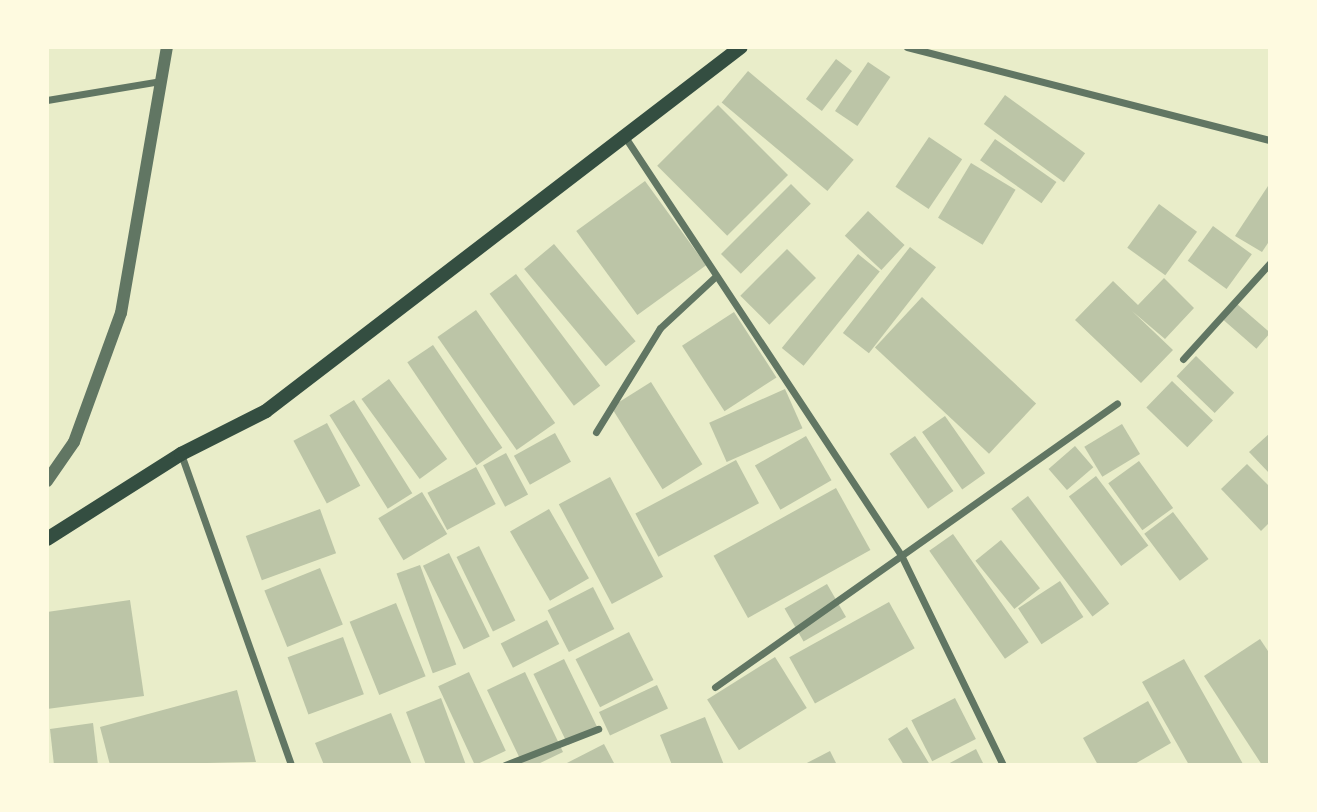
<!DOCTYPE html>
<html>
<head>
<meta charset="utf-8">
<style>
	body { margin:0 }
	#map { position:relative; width:1317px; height:812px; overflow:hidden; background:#e9edc9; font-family:"PT Sans Narrow",sans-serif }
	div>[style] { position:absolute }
	.building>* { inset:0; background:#bcc5a7; transform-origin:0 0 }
	.minor>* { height:7px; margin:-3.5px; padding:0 3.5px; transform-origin:3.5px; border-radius:3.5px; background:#617663 }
	.tertiary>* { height:12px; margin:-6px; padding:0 6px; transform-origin:6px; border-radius:6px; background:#617663 }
	.secondary>* { height:14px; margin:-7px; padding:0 7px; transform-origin:7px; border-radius:7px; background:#344e41 }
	span { translate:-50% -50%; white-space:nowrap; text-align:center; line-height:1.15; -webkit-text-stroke:7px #fefae0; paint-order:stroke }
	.frame { position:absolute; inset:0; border:49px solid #fefae0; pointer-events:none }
</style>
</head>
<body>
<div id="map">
	<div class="building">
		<i style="left:836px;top:59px;width:20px;height:50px;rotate:37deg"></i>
		<i style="left:868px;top:62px;width:27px;height:59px;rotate:34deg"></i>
		<i style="left:748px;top:71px;width:138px;height:41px;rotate:40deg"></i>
		<i style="left:1005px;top:95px;width:99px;height:36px;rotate:36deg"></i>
		<i style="left:718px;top:105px;width:99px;height:86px;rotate:45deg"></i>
		<i style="left:929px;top:137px;width:40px;height:60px;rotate:34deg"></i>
		<i style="left:995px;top:139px;width:75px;height:26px;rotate:35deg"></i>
		<i style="left:971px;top:163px;width:52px;height:64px;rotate:31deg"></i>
		<i style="left:645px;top:181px;width:104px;height:85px;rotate:54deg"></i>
		<i style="clip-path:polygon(1270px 183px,1270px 240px,1262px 252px,1235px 236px)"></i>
		<i style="left:791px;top:184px;width:28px;height:99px;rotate:45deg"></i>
		<i style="left:1159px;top:204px;width:47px;height:54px;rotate:36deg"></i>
		<i style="left:868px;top:211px;width:50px;height:34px;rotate:43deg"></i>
		<i style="left:1213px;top:226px;width:48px;height:43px;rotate:36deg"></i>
		<i style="left:554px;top:244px;width:127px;height:39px;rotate:50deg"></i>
		<i style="left:910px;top:247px;width:33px;height:109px;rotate:38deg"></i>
		<i style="left:787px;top:249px;width:41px;height:66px;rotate:45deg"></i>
		<i style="left:858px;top:254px;width:28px;height:121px;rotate:39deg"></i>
		<i style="left:516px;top:274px;width:140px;height:33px;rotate:53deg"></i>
		<i style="clip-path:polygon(1164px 278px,1194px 308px,1165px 339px,1132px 311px,1173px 350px,1141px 383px,1075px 320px,1113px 281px,1138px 305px)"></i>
		<i style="left:922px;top:297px;width:156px;height:69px;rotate:43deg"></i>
		<i style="left:1237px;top:304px;width:44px;height:21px;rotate:41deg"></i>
		<i style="left:476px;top:310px;width:138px;height:47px;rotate:55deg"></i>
		<i style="left:734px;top:312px;width:78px;height:62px;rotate:57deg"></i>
		<i style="left:433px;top:345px;width:124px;height:31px;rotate:56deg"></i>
		<i style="left:1196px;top:356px;width:53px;height:28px;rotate:44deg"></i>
		<i style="left:389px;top:379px;width:99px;height:34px;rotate:54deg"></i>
		<i style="left:1172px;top:381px;width:57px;height:37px;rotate:44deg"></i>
		<i style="left:651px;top:382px;width:97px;height:47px;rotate:58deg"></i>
		<i style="left:785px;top:389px;width:43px;height:83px;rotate:66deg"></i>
		<i style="left:354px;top:400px;width:110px;height:29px;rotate:58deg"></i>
		<i style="left:945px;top:416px;width:70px;height:28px;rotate:55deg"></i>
		<i style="left:327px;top:423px;width:71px;height:38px;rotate:62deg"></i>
		<i style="left:1122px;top:424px;width:35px;height:44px;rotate:59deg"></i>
		<i style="left:555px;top:433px;width:33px;height:47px;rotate:61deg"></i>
		<i style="clip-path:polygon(1270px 433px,1270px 474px,1249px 452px)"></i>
		<i style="left:806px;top:436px;width:51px;height:59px;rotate:60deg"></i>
		<i style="left:915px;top:436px;width:67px;height:31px;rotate:55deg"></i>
		<i style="left:1075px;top:446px;width:28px;height:35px;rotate:49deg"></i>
		<i style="left:506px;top:453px;width:47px;height:26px;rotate:62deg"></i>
		<i style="left:736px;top:460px;width:49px;height:114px;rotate:62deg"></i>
		<i style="left:1139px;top:461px;width:58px;height:38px;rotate:54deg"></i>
		<i style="clip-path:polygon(1247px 464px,1270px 487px,1270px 522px,1261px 531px,1221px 489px)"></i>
		<i style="left:476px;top:467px;width:42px;height:55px;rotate:62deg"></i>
		<i style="left:1096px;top:476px;width:87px;height:34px;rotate:53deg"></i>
		<i style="left:610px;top:477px;width:113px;height:58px;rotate:62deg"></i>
		<i style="left:836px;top:488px;width:71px;height:140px;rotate:61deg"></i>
		<i style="left:422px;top:492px;width:49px;height:51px;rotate:59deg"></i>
		<i style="left:1028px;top:496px;width:135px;height:21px;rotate:53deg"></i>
		<i style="left:320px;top:509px;width:47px;height:79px;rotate:70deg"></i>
		<i style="left:549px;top:509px;width:80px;height:45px;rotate:60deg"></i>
		<i style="left:1173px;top:512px;width:59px;height:36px;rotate:53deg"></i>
		<i style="left:953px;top:534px;width:132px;height:29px;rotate:55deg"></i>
		<i style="left:1001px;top:540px;width:62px;height:33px;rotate:51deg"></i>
		<i style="left:479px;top:546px;width:83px;height:25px;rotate:64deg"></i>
		<i style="left:449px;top:553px;width:93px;height:29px;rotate:64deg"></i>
		<i style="left:420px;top:565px;width:106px;height:25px;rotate:70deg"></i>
		<i style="left:320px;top:568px;width:61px;height:60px;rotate:68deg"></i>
		<i style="left:1060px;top:581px;width:43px;height:50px;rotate:57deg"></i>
		<i style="left:827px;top:584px;width:38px;height:49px;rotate:60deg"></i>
		<i style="left:593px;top:587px;width:47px;height:51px;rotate:63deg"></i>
		<i style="clip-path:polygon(130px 600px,144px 696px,47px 709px,47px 612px)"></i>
		<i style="left:889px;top:602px;width:53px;height:114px;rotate:61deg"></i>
		<i style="left:396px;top:603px;width:79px;height:50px;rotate:68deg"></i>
		<i style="left:547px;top:620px;width:27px;height:52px;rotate:63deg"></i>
		<i style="left:629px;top:632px;width:54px;height:60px;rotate:63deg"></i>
		<i style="left:343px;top:637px;width:61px;height:59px;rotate:70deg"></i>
		<i style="clip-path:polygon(1260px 639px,1270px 654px,1270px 765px,1262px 765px,1204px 676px)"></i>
		<i style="left:775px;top:657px;width:60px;height:80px;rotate:58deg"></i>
		<i style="left:564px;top:659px;width:79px;height:34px;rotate:64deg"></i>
		<i style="clip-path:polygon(1184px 659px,1243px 764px,1241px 765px,1189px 765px,1142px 682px)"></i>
		<i style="left:469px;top:672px;width:87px;height:34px;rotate:65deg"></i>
		<i style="clip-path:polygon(525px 672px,563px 752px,536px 765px,523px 765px,487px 690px)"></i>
		<i style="left:657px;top:685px;width:26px;height:64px;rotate:65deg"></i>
		<i style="clip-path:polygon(237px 690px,256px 762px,110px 765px,100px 727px)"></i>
		<i style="clip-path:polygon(441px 698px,466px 765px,426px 765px,406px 712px)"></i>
		<i style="left:955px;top:698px;width:46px;height:49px;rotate:63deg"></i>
		<i style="clip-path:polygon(1148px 701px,1171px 743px,1133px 765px,1098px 765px,1083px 738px)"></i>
		<i style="clip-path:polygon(391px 713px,412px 765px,324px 765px,315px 743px)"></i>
		<i style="clip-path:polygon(705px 717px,724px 765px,672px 765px,660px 735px)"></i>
		<i style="clip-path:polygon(93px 723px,98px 765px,54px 765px,50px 729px)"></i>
		<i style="clip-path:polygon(907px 727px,930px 765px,904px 765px,888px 739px)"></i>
		<i style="clip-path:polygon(604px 744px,615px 765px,563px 765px)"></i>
		<i style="clip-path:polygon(976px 749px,984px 765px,946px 765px)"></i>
		<i style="clip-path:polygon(830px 751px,837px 765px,803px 765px)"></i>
	</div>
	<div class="minor">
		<i style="left:907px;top:47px;width:375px;rotate:14.4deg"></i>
		<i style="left:47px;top:100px;width:116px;rotate:-9.5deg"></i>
		<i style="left:625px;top:137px;width:501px;rotate:56.56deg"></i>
		<i style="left:901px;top:555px;width:233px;rotate:64.1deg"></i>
		<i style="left:1183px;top:359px;width:130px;rotate:-47.8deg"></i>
		<i style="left:596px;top:432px;width:122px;rotate:-58.4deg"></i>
		<i style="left:660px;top:328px;width:76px;rotate:-42.9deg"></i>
		<i style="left:181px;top:454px;width:330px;rotate:70.5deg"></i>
		<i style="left:715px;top:687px;width:492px;rotate:-35.2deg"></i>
		<i style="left:505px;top:765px;width:100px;rotate:-21.2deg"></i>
	</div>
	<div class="tertiary">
		<i style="left:47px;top:481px;width:47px;rotate:-55.3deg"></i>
		<i style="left:74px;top:442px;width:137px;rotate:-70deg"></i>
		<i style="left:121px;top:313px;width:270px;rotate:-80.2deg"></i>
	</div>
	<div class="secondary">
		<i style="left:47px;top:539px;width:159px;rotate:-32.4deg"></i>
		<i style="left:181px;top:454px;width:95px;rotate:-26.8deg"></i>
		<i style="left:266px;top:411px;width:598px;rotate:-37.46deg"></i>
	</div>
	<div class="frame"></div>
</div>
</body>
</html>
